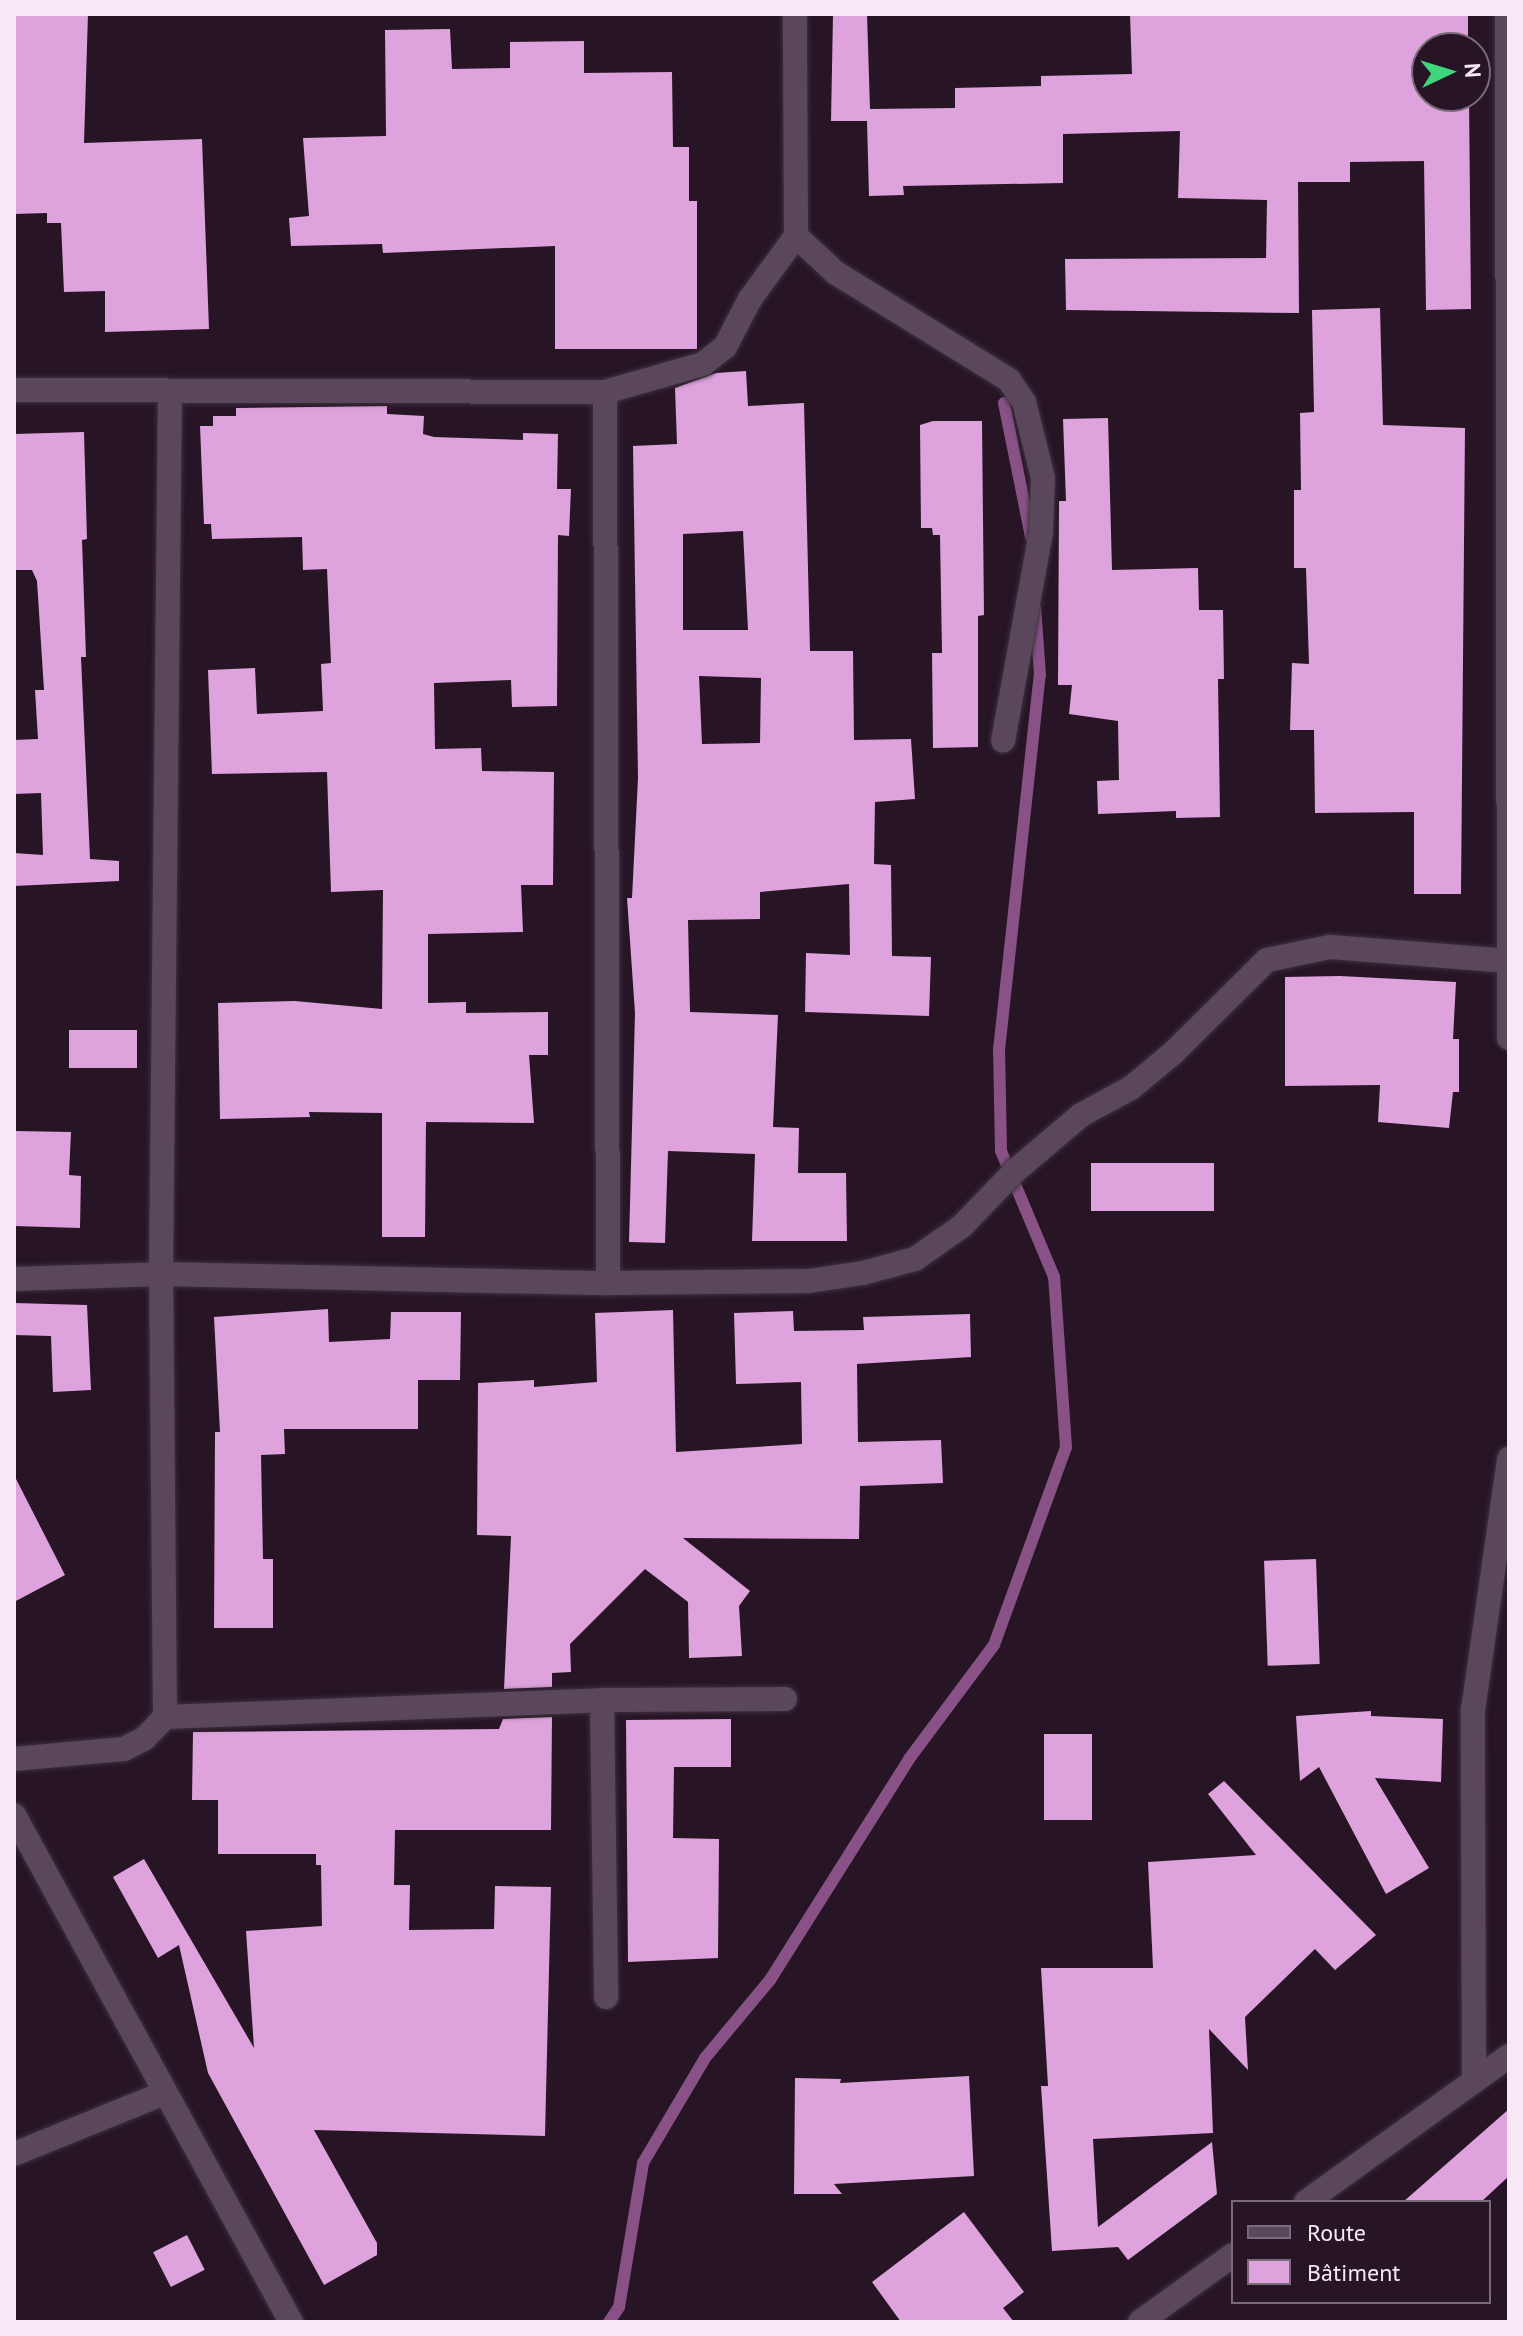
<!DOCTYPE html>
<html>
<head>
<meta charset="utf-8">
<style>
	body { margin:0 }
	#map { position:relative; width:1523px; height:2336px; overflow:hidden; background:#271526; font-family:"PT Sans",sans-serif }
	div>[style] { position:absolute }
	.stream>* { height:12px; margin:-6px; padding:0 6px; transform-origin:6px; border-radius:6px; background:#885287 }
	.building>* { inset:0; background:#dea2dc; transform-origin:0 0 }
	.roads { filter:drop-shadow(0 0 2px #3d303d) drop-shadow(0 0 2px #3d303d) }
	.minor>* { height:24px; margin:-12px; padding:0 12px; transform-origin:12px; border-radius:12px; background:#5b475b }
	.tertiary>* { height:24px; margin:-12px; padding:0 12px; transform-origin:12px; border-radius:12px; background:#5b475b }
	span { translate:-50% -50%; white-space:nowrap; text-align:center; line-height:1.15; -webkit-text-stroke:8px #271526; paint-order:stroke }
	.frame { position:absolute; inset:0; border:16px solid #f6e9f5; pointer-events:none }
	.legend { position:absolute; left:1231px; top:2200px; width:260px; height:104px; box-sizing:border-box; background:#271526; border:2px solid #7a6a79; margin:0; padding:10px 14px; list-style:none; font-size:24px; color:#f6e9f5 }
	.legend li { display:flex; align-items:center; gap:16px; height:40px }
	.legend b { width:40px; border:2px solid #7a6a79 }
	.north { position:absolute; left:1411px; top:32px; width:80px; height:80px; box-sizing:border-box; background:#271526; border:2px solid #7a6a79; border-radius:50%; rotate:86deg; font-size:22px; font-weight:700; line-height:32px; text-align:center; color:#f6e9f5 }
	.north::after { content:''; display:block; margin:auto; width:28px; height:36px; background:#40d77c; clip-path:polygon(50% 0,100% 100%,50% 72%,0 100%) }
</style>
</head>
<body>
<div id="map">
	<div class="stream">
		<i style="left:1004px;top:403px;width:137px;rotate:78.6deg"></i>
		<i style="left:609px;top:2322px;width:18px;rotate:-56deg"></i>
		<i style="left:619px;top:2307px;width:146px;rotate:-80.5deg"></i>
		<i style="left:643px;top:2163px;width:122px;rotate:-59.4deg"></i>
		<i style="left:705px;top:2058px;width:102px;rotate:-50.2deg"></i>
		<i style="left:770px;top:1980px;width:261px;rotate:-57.8deg"></i>
		<i style="left:909px;top:1759px;width:142px;rotate:-53.3deg"></i>
		<i style="left:994px;top:1645px;width:211px;rotate:-70deg"></i>
		<i style="left:1066px;top:1447px;width:170px;rotate:-94deg"></i>
		<i style="left:1054px;top:1277px;width:137px;rotate:-112.8deg"></i>
		<i style="left:1001px;top:1151px;width:101px;rotate:-91.1deg"></i>
		<i style="left:999px;top:1050px;width:377px;rotate:-83.8deg"></i>
		<i style="left:1040px;top:675px;width:68px;rotate:-94.2deg"></i>
	</div>
	<div class="building">
		<i style="clip-path:polygon(14px 14px,88px 14px,84px 143px,202px 139px,209px 329px,105px 332px,105px 291px,64px 292px,61px 223px,47px 223px,47px 213px,14px 214px)"></i>
		<i style="clip-path:polygon(833px 14px,867px 14px,870px 109px,955px 108px,955px 88px,1041px 86px,1041px 76px,1132px 74px,1130px 14px,1468px 14px,1468px 48px,1427px 48px,1427px 96px,1469px 96px,1471px 309px,1426px 310px,1424px 161px,1350px 162px,1350px 182px,1298px 182px,1299px 313px,1066px 310px,1065px 259px,1266px 258px,1267px 200px,1178px 198px,1180px 131px,1063px 134px,1063px 183px,903px 186px,904px 195px,869px 196px,867px 121px,831px 121px)"></i>
		<i style="clip-path:polygon(450px 29px,452px 69px,510px 68px,510px 42px,584px 41px,584px 73px,672px 72px,673px 147px,689px 147px,689px 201px,697px 201px,697px 349px,555px 349px,555px 246px,383px 253px,382px 244px,291px 246px,289px 218px,309px 216px,303px 138px,386px 136px,385px 30px)"></i>
		<i style="clip-path:polygon(1380px 308px,1383px 425px,1465px 428px,1461px 894px,1414px 894px,1414px 812px,1315px 813px,1314px 730px,1290px 730px,1292px 663px,1309px 664px,1306px 568px,1294px 568px,1294px 490px,1301px 490px,1300px 413px,1314px 412px,1312px 310px)"></i>
		<i style="clip-path:polygon(evenodd,746px 371px,748px 406px,804px 403px,810px 651px,853px 651px,854px 740px,911px 739px,915px 799px,875px 802px,874px 864px,891px 865px,892px 956px,931px 957px,929px 1016px,805px 1012px,806px 953px,850px 955px,849px 884px,760px 892px,760px 919px,688px 920px,690px 1012px,778px 1015px,773px 1127px,799px 1128px,798px 1173px,846px 1173px,847px 1241px,752px 1241px,755px 1154px,668px 1151px,665px 1243px,629px 1242px,635px 1013px,627px 898px,632px 898px,638px 778px,633px 446px,677px 444px,675px 388px,716px 373px,746px 371px,743px 531px,748px 630px,683px 630px,683px 534px,743px 531px,746px 371px,699px 676px,761px 678px,760px 743px,702px 744px,699px 676px)"></i>
		<i style="clip-path:polygon(387px 406px,387px 414px,424px 416px,423px 434px,434px 437px,523px 440px,523px 433px,558px 434px,557px 489px,571px 489px,569px 536px,558px 535px,557px 706px,512px 707px,511px 680px,434px 683px,435px 749px,481px 748px,482px 771px,554px 772px,553px 885px,521px 885px,523px 932px,428px 934px,428px 1003px,466px 1002px,466px 1013px,548px 1012px,548px 1055px,529px 1055px,534px 1123px,426px 1122px,425px 1237px,382px 1237px,382px 1113px,309px 1112px,310px 1117px,220px 1119px,218px 1003px,295px 1001px,382px 1009px,383px 890px,331px 892px,327px 772px,212px 774px,208px 670px,255px 668px,257px 714px,323px 711px,321px 664px,331px 663px,327px 569px,303px 570px,302px 537px,212px 539px,211px 524px,204px 524px,200px 426px,213px 426px,213px 416px,236px 416px,236px 408px)"></i>
		<i style="clip-path:polygon(1108px 418px,1112px 570px,1198px 568px,1199px 610px,1223px 610px,1224px 679px,1218px 679px,1220px 817px,1176px 818px,1176px 811px,1098px 814px,1097px 781px,1119px 780px,1118px 721px,1069px 714px,1072px 685px,1058px 685px,1059px 501px,1066px 501px,1063px 419px)"></i>
		<i style="clip-path:polygon(933px 421px,982px 421px,984px 615px,978px 616px,978px 747px,933px 748px,932px 653px,942px 653px,940px 535px,933px 535px,932px 528px,921px 528px,920px 425px)"></i>
		<i style="clip-path:polygon(84px 432px,87px 539px,82px 540px,86px 657px,81px 657px,90px 859px,119px 861px,119px 881px,14px 886px,14px 853px,43px 855px,41px 793px,14px 794px,14px 740px,38px 739px,35px 690px,44px 690px,37px 581px,32px 570px,14px 570px,14px 434px)"></i>
		<i style="clip-path:polygon(1340px 976px,1456px 982px,1453px 1039px,1459px 1039px,1459px 1092px,1453px 1092px,1449px 1128px,1378px 1122px,1380px 1085px,1285px 1086px,1285px 977px)"></i>
		<i style="left:69px;top:1030px;width:68px;height:38px"></i>
		<i style="clip-path:polygon(15px 1131px,71px 1132px,69px 1175px,81px 1176px,80px 1228px,14px 1226px)"></i>
		<i style="left:1091px;top:1163px;width:123px;height:48px"></i>
		<i style="clip-path:polygon(14px 1303px,87px 1305px,91px 1390px,53px 1392px,51px 1336px,14px 1335px)"></i>
		<i style="clip-path:polygon(328px 1309px,329px 1342px,390px 1339px,391px 1312px,461px 1312px,460px 1380px,418px 1380px,418px 1429px,284px 1429px,285px 1454px,261px 1455px,263px 1559px,273px 1559px,273px 1628px,214px 1628px,215px 1432px,220px 1432px,214px 1317px)"></i>
		<i style="clip-path:polygon(673px 1310px,676px 1452px,802px 1444px,801px 1382px,736px 1384px,734px 1313px,793px 1311px,794px 1331px,864px 1330px,863px 1317px,970px 1314px,971px 1357px,857px 1364px,858px 1442px,941px 1440px,943px 1483px,860px 1486px,859px 1539px,683px 1538px,750px 1591px,739px 1606px,742px 1656px,689px 1658px,688px 1602px,645px 1569px,570px 1644px,571px 1672px,552px 1673px,552px 1687px,504px 1689px,511px 1536px,477px 1535px,478px 1383px,534px 1380px,534px 1387px,597px 1382px,595px 1313px)"></i>
		<i style="clip-path:polygon(14px 1475px,65px 1575px,14px 1602px)"></i>
		<i style="left:1316px;top:1559px;width:105px;height:52px;rotate:88deg"></i>
		<i style="clip-path:polygon(1371px 1711px,1371px 1716px,1443px 1719px,1441px 1782px,1375px 1778px,1429px 1868px,1386px 1894px,1319px 1767px,1300px 1781px,1296px 1716px)"></i>
		<i style="clip-path:polygon(552px 1717px,551px 1830px,395px 1830px,394px 1885px,410px 1885px,409px 1930px,494px 1929px,495px 1886px,551px 1887px,545px 2136px,314px 2130px,377px 2243px,377px 2255px,324px 2285px,208px 2073px,179px 1945px,158px 1958px,113px 1877px,144px 1859px,254px 2048px,246px 1931px,322px 1926px,321px 1865px,316px 1865px,316px 1854px,218px 1854px,218px 1800px,192px 1800px,193px 1732px,499px 1729px,503px 1719px)"></i>
		<i style="clip-path:polygon(731px 1719px,731px 1767px,674px 1767px,673px 1838px,719px 1839px,718px 1958px,628px 1962px,626px 1720px)"></i>
		<i style="left:1044px;top:1734px;width:48px;height:86px"></i>
		<i style="clip-path:polygon(1224px 1781px,1376px 1935px,1335px 1970px,1315px 1949px,1245px 2017px,1248px 2070px,1209px 2029px,1213px 2133px,1093px 2139px,1098px 2227px,1212px 2142px,1217px 2194px,1128px 2260px,1118px 2247px,1052px 2251px,1041px 2086px,1048px 2086px,1041px 1968px,1153px 1968px,1148px 1862px,1256px 1855px,1208px 1794px)"></i>
		<i style="clip-path:polygon(969px 2076px,974px 2176px,834px 2184px,842px 2194px,794px 2194px,795px 2078px,841px 2079px,840px 2083px)"></i>
		<i style="clip-path:polygon(1509px 2109px,1509px 2176px,1481px 2202px,1403px 2202px)"></i>
		<i style="clip-path:polygon(964px 2212px,1024px 2292px,1003px 2308px,1014px 2322px,901px 2322px,872px 2282px)"></i>
		<i style="left:187px;top:2235px;width:39px;height:38px;rotate:63deg"></i>
	</div>
	<div class="roads">
		<div class="minor">
			<i style="left:1507px;top:14px;width:1024px;rotate:89.89deg"></i>
			<i style="left:796px;top:236px;width:54px;rotate:42.8deg"></i>
			<i style="left:836px;top:273px;width:203px;rotate:31.7deg"></i>
			<i style="left:1009px;top:380px;width:27px;rotate:56deg"></i>
			<i style="left:1024px;top:402px;width:78px;rotate:76deg"></i>
			<i style="left:1043px;top:478px;width:54px;rotate:92.1deg"></i>
			<i style="left:1041px;top:532px;width:212px;rotate:100.3deg"></i>
			<i style="left:14px;top:390px;width:591px;rotate:0.19deg"></i>
			<i style="left:605px;top:392px;width:102px;rotate:-15.9deg"></i>
			<i style="left:703px;top:364px;width:28px;rotate:-38deg"></i>
			<i style="left:725px;top:347px;width:54px;rotate:-62.5deg"></i>
			<i style="left:750px;top:299px;width:78px;rotate:-53.9deg"></i>
			<i style="left:796px;top:236px;width:222px;rotate:-90.3deg"></i>
			<i style="left:605px;top:392px;width:891px;rotate:89.81deg"></i>
			<i style="left:14px;top:1279px;width:147px;rotate:-1.9deg"></i>
			<i style="left:161px;top:1274px;width:447px;rotate:1.2deg"></i>
			<i style="left:608px;top:1283px;width:201px;rotate:-0.6deg"></i>
			<i style="left:809px;top:1281px;width:55px;rotate:-8.4deg"></i>
			<i style="left:863px;top:1273px;width:54px;rotate:-15.1deg"></i>
			<i style="left:915px;top:1259px;width:57px;rotate:-35.1deg"></i>
			<i style="left:962px;top:1226px;width:76px;rotate:-46.1deg"></i>
			<i style="left:1015px;top:1171px;width:87px;rotate:-40.3deg"></i>
			<i style="left:1081px;top:1115px;width:57px;rotate:-28.4deg"></i>
			<i style="left:1131px;top:1088px;width:55px;rotate:-39.8deg"></i>
			<i style="left:1173px;top:1053px;width:132px;rotate:-44.7deg"></i>
			<i style="left:1267px;top:960px;width:64px;rotate:-11.7deg"></i>
			<i style="left:1330px;top:947px;width:180px;rotate:4.5deg"></i>
			<i style="left:602px;top:1700px;width:297px;rotate:89.2deg"></i>
			<i style="left:165px;top:1717px;width:437px;rotate:-2.2deg"></i>
			<i style="left:602px;top:1700px;width:183px;rotate:-0.3deg"></i>
			<i style="left:14px;top:1759px;width:110px;rotate:-5.2deg"></i>
			<i style="left:124px;top:1749px;width:22px;rotate:-27deg"></i>
			<i style="left:144px;top:1739px;width:30px;rotate:-46deg"></i>
			<i style="left:165px;top:1717px;width:443px;rotate:-90.5deg"></i>
			<i style="left:161px;top:1274px;width:883px;rotate:-89.42deg"></i>
			<i style="left:1474px;top:2081px;width:371px;rotate:-90.2deg"></i>
			<i style="left:1473px;top:1710px;width:254px;rotate:-81.8deg"></i>
			<i style="left:14px;top:2154px;width:162px;rotate:-22.1deg"></i>
			<i style="left:1306px;top:2202px;width:250px;rotate:-35.7deg"></i>
			<i style="left:1140px;top:2322px;width:115px;rotate:-35.8deg"></i>
		</div>
		<div class="tertiary">
			<i style="left:14px;top:1815px;width:578px;rotate:61.35deg"></i>
		</div>
	</div>
	<div class="frame"></div>
	<ul class="legend">
	<li><b style="height:10px;background:#5b475b"></b>Route</li>
	<li><b style="height:22px;background:#dea2dc"></b>Bâtiment</li>
	</ul>
	<div class="north">N</div>
</div>
</body>
</html>
